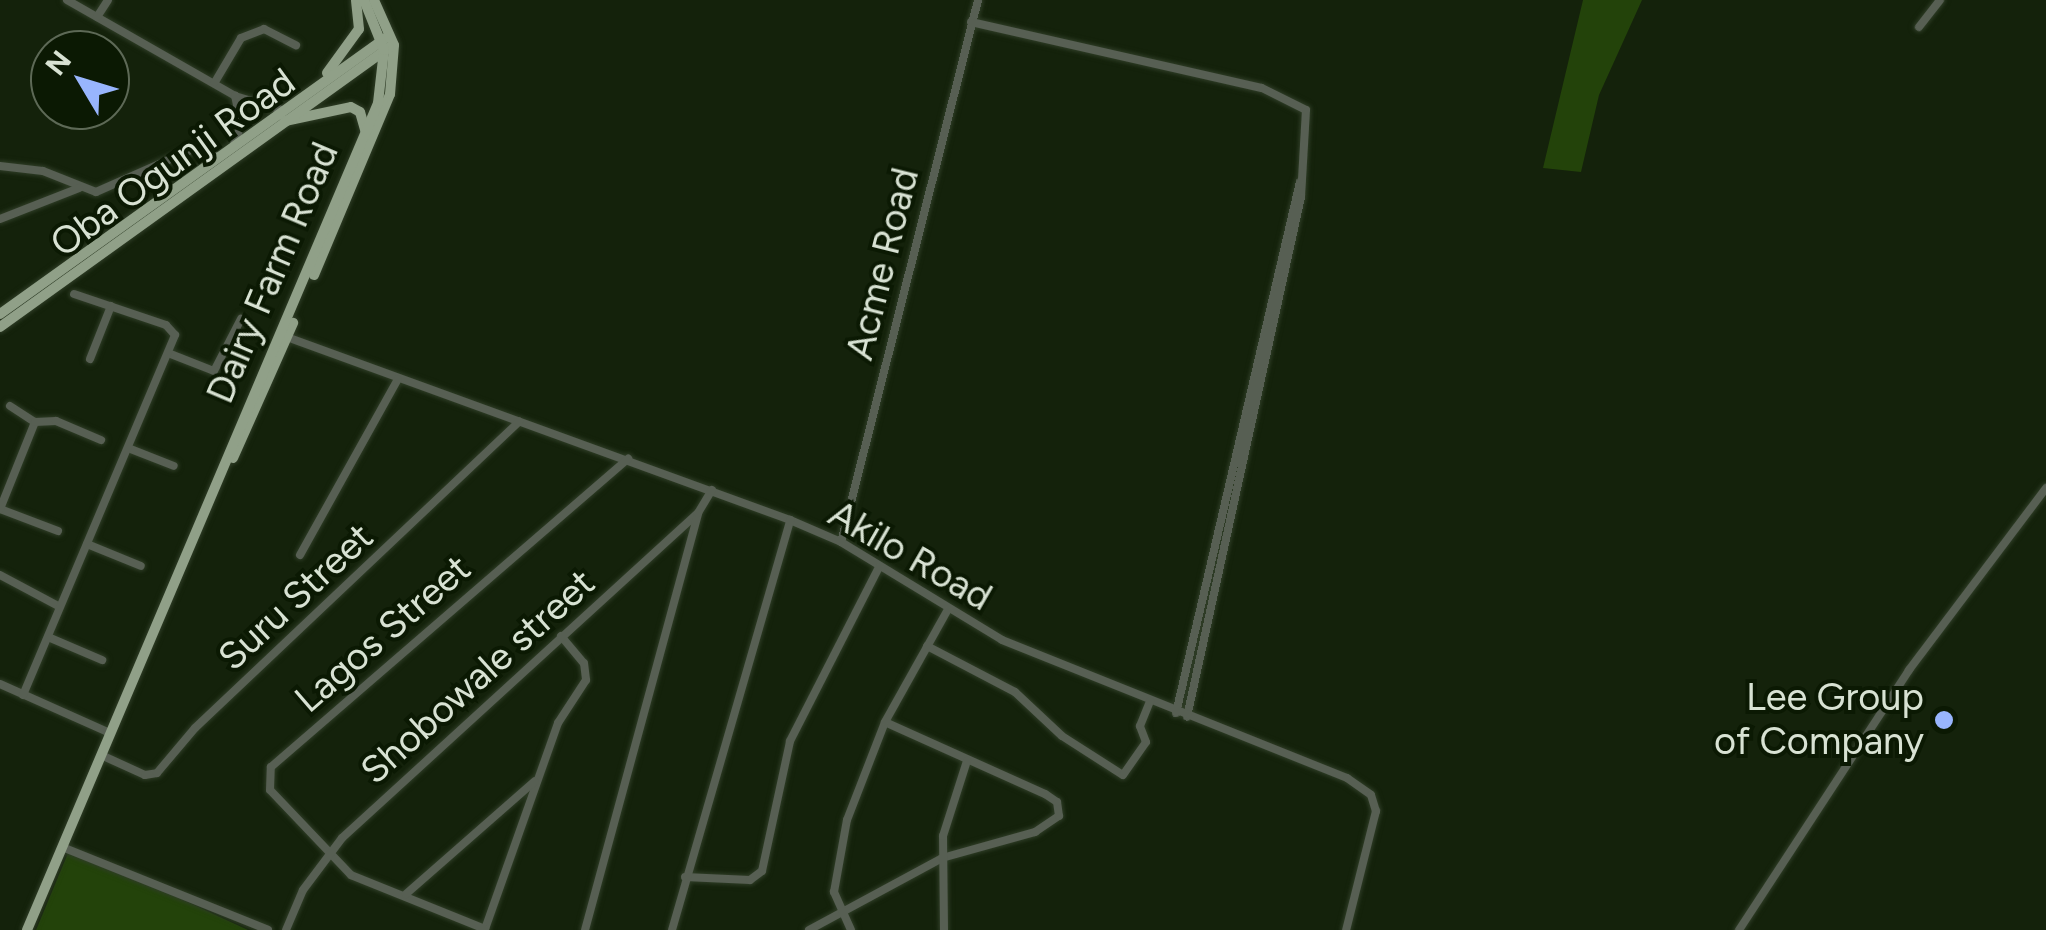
<!DOCTYPE html>
<html>
<head>
<meta charset="utf-8">
<style>
	body { margin:0 }
	#map { position:relative; width:2046px; height:930px; overflow:hidden; background:#14220b; font-family:Figtree,sans-serif }
	div>[style] { position:absolute }
	.green>* { inset:0; background:#23430a }
	.roads { filter:drop-shadow(0 0 2px #2f3d27) drop-shadow(0 0 2px #2f3d27) }
	.minor>* { height:8px; margin:-4px; padding:0 4px; transform-origin:4px; border-radius:4px; background:#575f53 }
	.major>* { height:10px; margin:-5px; padding:0 5px; transform-origin:5px; border-radius:5px; background:#90a088 }
	.dots>* { width:28px; height:28px; translate:-50% -50%; box-sizing:border-box; border:5px solid #0b1903; border-radius:50% }
	span { translate:-50% -50%; white-space:nowrap; text-align:center; line-height:1.15; -webkit-text-stroke:8px #0b1903; paint-order:stroke }
	.street-label { font-size:38px; color:#d8e2d3 }
	.poi-label { font-size:38px; color:#d8e2d3 }
	.right { translate:-100% -50%; text-align:right }
	.north { position:absolute; left:30px; top:30px; width:100px; height:100px; box-sizing:border-box; background:#0b1903; border:2px solid #5d6956; border-radius:50%; rotate:308deg; font-size:28px; font-weight:700; line-height:40px; text-align:center; color:#d8e2d3 }
	.north::after { content:''; display:block; margin:auto; width:35px; height:45px; background:#98b5fd; clip-path:polygon(50% 0,100% 100%,50% 72%,0 100%) }
</style>
</head>
<body>
<div id="map">
	<div class="green">
		<i style="clip-path:polygon(1583px 0,1642px 0,1599px 95px,1581px 172px,1543px 168px)"></i>
		<i style="clip-path:polygon(68px 853px,164px 891px,248px 930px,36px 930px)"></i>
	</div>
	<div class="roads">
		<div class="minor">
			<i style="left:67px;top:0;width:193px;rotate:29.7deg"></i>
			<i style="left:235px;top:96px;width:49px;rotate:16.6deg"></i>
			<i style="left:97px;top:17px;width:20px;rotate:-57deg"></i>
			<i style="left:971px;top:22px;width:298px;rotate:12.8deg"></i>
			<i style="left:1262px;top:88px;width:49px;rotate:26.6deg"></i>
			<i style="left:1306px;top:110px;width:87px;rotate:93.3deg"></i>
			<i style="left:1301px;top:197px;width:532px;rotate:102.37deg"></i>
			<i style="left:1919px;top:27px;width:34px;rotate:-52deg"></i>
			<i style="left:215px;top:82px;width:51px;rotate:-59.4deg"></i>
			<i style="left:241px;top:38px;width:25px;rotate:-21deg"></i>
			<i style="left:264px;top:29px;width:36px;rotate:27deg"></i>
			<i style="left:234px;top:144px;width:19px;rotate:-69deg"></i>
			<i style="left:241px;top:126px;width:31px;rotate:-101deg"></i>
			<i style="left:0;top:166px;width:43px;rotate:6.6deg"></i>
			<i style="left:43px;top:171px;width:57px;rotate:21.6deg"></i>
			<i style="left:96px;top:192px;width:114px;rotate:-23.9deg"></i>
			<i style="left:200px;top:146px;width:20px;rotate:33deg"></i>
			<i style="left:0;top:219px;width:85px;rotate:-21.4deg"></i>
			<i style="left:284px;top:336px;width:538px;rotate:19.98deg"></i>
			<i style="left:790px;top:520px;width:56px;rotate:23.3deg"></i>
			<i style="left:841px;top:542px;width:188px;rotate:31.3deg"></i>
			<i style="left:1002px;top:640px;width:372px;rotate:21.8deg"></i>
			<i style="left:1347px;top:778px;width:29px;rotate:35deg"></i>
			<i style="left:1371px;top:795px;width:17px;rotate:73deg"></i>
			<i style="left:1376px;top:811px;width:123px;rotate:104.1deg"></i>
			<i style="left:168px;top:353px;width:49px;rotate:21.4deg"></i>
			<i style="left:214px;top:371px;width:59px;rotate:-62.6deg"></i>
			<i style="left:90px;top:359px;width:57px;rotate:-68.4deg"></i>
			<i style="left:10px;top:406px;width:30px;rotate:33deg"></i>
			<i style="left:128px;top:448px;width:49px;rotate:21.4deg"></i>
			<i style="left:58px;top:531px;width:62px;rotate:-159.2deg"></i>
			<i style="left:0;top:509px;width:94px;rotate:-68.1deg"></i>
			<i style="left:35px;top:422px;width:21px;rotate:-3deg"></i>
			<i style="left:56px;top:421px;width:49px;rotate:22.9deg"></i>
			<i style="left:841px;top:542px;width:559px;rotate:-75.81deg"></i>
			<i style="left:87px;top:544px;width:58px;rotate:22.2deg"></i>
			<i style="left:300px;top:555px;width:201px;rotate:-60.9deg"></i>
			<i style="left:0;top:575px;width:66px;rotate:28.1deg"></i>
			<i style="left:561px;top:636px;width:35px;rotate:50deg"></i>
			<i style="left:584px;top:663px;width:17px;rotate:83deg"></i>
			<i style="left:586px;top:680px;width:51px;rotate:123.1deg"></i>
			<i style="left:558px;top:723px;width:219px;rotate:109.5deg"></i>
			<i style="left:485px;top:929px;width:144px;rotate:-158.1deg"></i>
			<i style="left:351px;top:875px;width:117px;rotate:-133.6deg"></i>
			<i style="left:270px;top:790px;width:23px;rotate:-88deg"></i>
			<i style="left:271px;top:767px;width:472px;rotate:-40.8deg"></i>
			<i style="left:48px;top:637px;width:59px;rotate:23.1deg"></i>
			<i style="left:927px;top:646px;width:99px;rotate:27.6deg"></i>
			<i style="left:1015px;top:692px;width:64px;rotate:43.1deg"></i>
			<i style="left:1062px;top:736px;width:72px;rotate:32.6deg"></i>
			<i style="left:1123px;top:775px;width:40px;rotate:-55.1deg"></i>
			<i style="left:1146px;top:742px;width:17px;rotate:-111deg"></i>
			<i style="left:1140px;top:726px;width:27px;rotate:-68deg"></i>
			<i style="left:0;top:684px;width:120px;rotate:24deg"></i>
			<i style="left:23px;top:695px;width:391px;rotate:-67.1deg"></i>
			<i style="left:175px;top:335px;width:13px;rotate:-132deg"></i>
			<i style="left:166px;top:325px;width:97px;rotate:-161.4deg"></i>
			<i style="left:1176px;top:713px;width:545px;rotate:-76.86deg"></i>
			<i style="left:101px;top:755px;width:48px;rotate:24.4deg"></i>
			<i style="left:145px;top:775px;width:12px;rotate:-9deg"></i>
			<i style="left:157px;top:773px;width:59px;rotate:-49.8deg"></i>
			<i style="left:195px;top:728px;width:446px;rotate:-43.4deg"></i>
			<i style="left:62px;top:847px;width:222px;rotate:21.9deg"></i>
			<i style="left:685px;top:877px;width:65px;rotate:2.6deg"></i>
			<i style="left:750px;top:880px;width:15px;rotate:-37deg"></i>
			<i style="left:762px;top:871px;width:133px;rotate:-77.8deg"></i>
			<i style="left:790px;top:741px;width:195px;rotate:-62.9deg"></i>
			<i style="left:406px;top:894px;width:171px;rotate:-41.2deg"></i>
			<i style="left:286px;top:930px;width:43px;rotate:-67deg"></i>
			<i style="left:303px;top:890px;width:65px;rotate:-53.1deg"></i>
			<i style="left:342px;top:838px;width:482px;rotate:-42.4deg"></i>
			<i style="left:585px;top:930px;width:432px;rotate:-74.8deg"></i>
			<i style="left:698px;top:513px;width:27px;rotate:-59deg"></i>
			<i style="left:672px;top:930px;width:427px;rotate:-73.9deg"></i>
			<i style="left:809px;top:930px;width:151px;rotate:-28.4deg"></i>
			<i style="left:942px;top:858px;width:97px;rotate:-15.6deg"></i>
			<i style="left:1035px;top:832px;width:29px;rotate:-34deg"></i>
			<i style="left:1059px;top:816px;width:14px;rotate:-98deg"></i>
			<i style="left:1057px;top:802px;width:14px;rotate:-146deg"></i>
			<i style="left:1045px;top:794px;width:175px;rotate:-155.8deg"></i>
			<i style="left:851px;top:930px;width:42px;rotate:-114.1deg"></i>
			<i style="left:834px;top:892px;width:73px;rotate:-79.8deg"></i>
			<i style="left:847px;top:820px;width:105px;rotate:-68.8deg"></i>
			<i style="left:885px;top:722px;width:127px;rotate:-60.8deg"></i>
			<i style="left:944px;top:930px;width:94px;rotate:-90.6deg"></i>
			<i style="left:943px;top:836px;width:79px;rotate:-72.3deg"></i>
			<i style="left:1739px;top:930px;width:311px;rotate:-56.8deg"></i>
			<i style="left:1909px;top:670px;width:228px;rotate:-53deg"></i>
		</div>
		<div class="major">
			<i style="left:327px;top:73px;width:54px;rotate:-54deg"></i>
			<i style="left:359px;top:29px;width:29px;rotate:-96deg"></i>
			<i style="left:285px;top:121px;width:67px;rotate:-12deg"></i>
			<i style="left:351px;top:107px;width:10px;rotate:29deg"></i>
			<i style="left:360px;top:112px;width:19px;rotate:74deg"></i>
			<i style="left:314px;top:275px;width:196px;rotate:-67.2deg"></i>
			<i style="left:390px;top:94px;width:49px;rotate:-85.3deg"></i>
			<i style="left:394px;top:45px;width:49px;rotate:-114deg"></i>
			<i style="left:0;top:314px;width:474px;rotate:-35.6deg"></i>
			<i style="left:0;top:327px;width:479px;rotate:-35.7deg"></i>
			<i style="left:233px;top:458px;width:148px;rotate:-66deg"></i>
			<i style="left:27px;top:930px;width:898px;rotate:-67deg"></i>
			<i style="left:378px;top:103px;width:53px;rotate:-83.5deg"></i>
			<i style="left:384px;top:50px;width:54px;rotate:-111.8deg"></i>
		</div>
	</div>
	<div class="dots">
		<i style="left:1944px;top:720px;background:#98b5fd"></i>
	</div>
	<div class="street-label">
		<span style="left:173px;top:163px;rotate:-36deg">Oba Ogunji Road</span>
		<span style="left:883px;top:264px;rotate:-76deg">Acme Road</span>
		<span style="left:273px;top:273px;rotate:-67deg">Dairy Farm Road</span>
		<span style="left:910px;top:556px;rotate:30deg">Akilo Road</span>
		<span style="left:296px;top:597px;rotate:-43deg">Suru Street</span>
		<span style="left:383px;top:634px;rotate:-41deg">Lagos Street</span>
		<span style="left:478px;top:677px;rotate:-42deg">Shobowale street</span>
	</div>
	<div class="poi-label">
		<span class="right" style="left:1924px;top:720px">Lee Group<br>of Company</span>
	</div>
	<div class="north">N</div>
</div>
</body>
</html>
